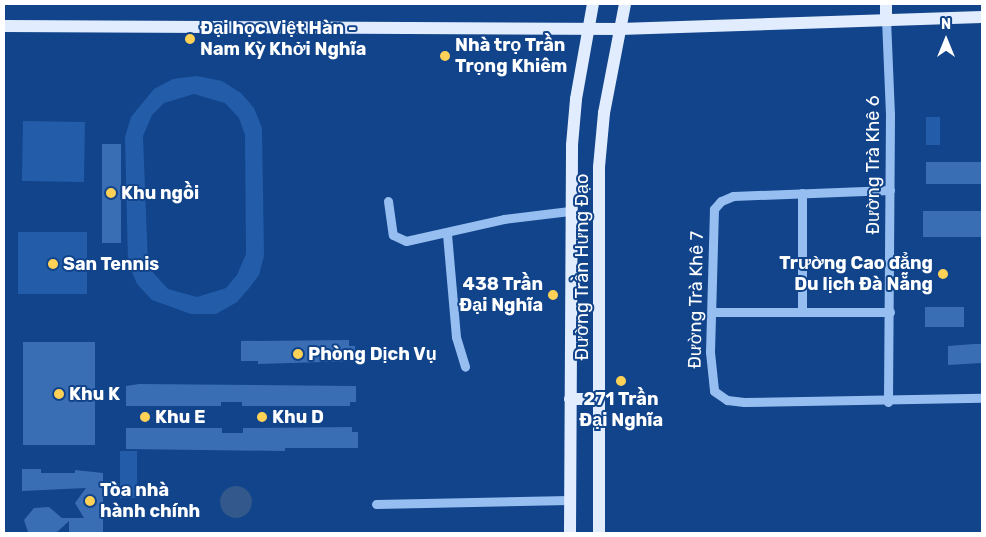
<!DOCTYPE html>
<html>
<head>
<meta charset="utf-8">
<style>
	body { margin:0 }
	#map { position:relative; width:986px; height:537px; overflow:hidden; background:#11448a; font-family:Rubik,sans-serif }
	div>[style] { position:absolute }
	.green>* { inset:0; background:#235da9; transform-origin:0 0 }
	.water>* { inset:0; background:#32588c }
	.round { border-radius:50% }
	.building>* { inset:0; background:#3a6eb4; transform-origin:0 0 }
	.minor>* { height:9px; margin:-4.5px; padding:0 4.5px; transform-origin:4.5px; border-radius:4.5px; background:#97bef1 }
	.major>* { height:12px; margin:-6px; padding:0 6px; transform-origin:6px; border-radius:6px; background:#e1ecff }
	.dots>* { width:14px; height:14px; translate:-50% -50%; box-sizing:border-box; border:2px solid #11448a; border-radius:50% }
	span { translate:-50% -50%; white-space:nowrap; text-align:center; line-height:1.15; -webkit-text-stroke:4px #11448a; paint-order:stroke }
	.poi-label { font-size:18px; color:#fff; font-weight:700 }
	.left { translate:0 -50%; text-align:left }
	.right { translate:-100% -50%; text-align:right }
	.street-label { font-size:18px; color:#fff }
	.frame { position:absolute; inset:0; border:5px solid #fff; pointer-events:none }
	.north { position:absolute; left:921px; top:15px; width:50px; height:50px; -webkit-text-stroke:4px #11448a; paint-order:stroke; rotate:0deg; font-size:14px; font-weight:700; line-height:20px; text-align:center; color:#fff }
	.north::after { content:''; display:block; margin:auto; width:18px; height:22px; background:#fff; clip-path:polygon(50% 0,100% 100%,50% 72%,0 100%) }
</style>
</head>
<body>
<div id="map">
	<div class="green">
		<i style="clip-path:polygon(evenodd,197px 76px,222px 81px,241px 93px,254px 108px,262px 128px,264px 256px,259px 275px,250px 287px,237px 302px,216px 314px,191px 314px,152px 300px,137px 284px,128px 262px,125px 137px,131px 117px,154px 89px,173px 79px,197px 76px,194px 94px,225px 103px,239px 118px,245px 135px,246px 254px,237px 275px,226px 288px,197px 297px,168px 289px,148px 267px,143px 136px,152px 115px,164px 103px,194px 94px)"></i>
		<i style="left:926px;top:117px;width:14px;height:28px"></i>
		<i style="left:23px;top:121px;width:62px;height:60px;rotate:1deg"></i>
		<i style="left:87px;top:232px;width:62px;height:69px;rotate:90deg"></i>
		<i style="left:120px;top:451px;width:17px;height:47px"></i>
	</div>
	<div class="water">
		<i class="round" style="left:220px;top:486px;width:32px;height:32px"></i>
	</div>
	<div class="building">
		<i style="left:102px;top:144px;width:19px;height:99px"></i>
		<i style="left:926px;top:162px;width:56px;height:22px"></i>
		<i style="left:923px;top:211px;width:59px;height:26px"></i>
		<i style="left:964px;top:307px;width:20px;height:39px;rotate:90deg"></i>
		<i style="clip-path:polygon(349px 340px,349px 346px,355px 346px,355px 361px,258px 364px,258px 361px,241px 361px,241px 341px)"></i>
		<i style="left:95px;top:342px;width:103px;height:72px;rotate:90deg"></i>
		<i style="clip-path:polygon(974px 344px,982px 344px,982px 363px,948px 365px,948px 346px)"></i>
		<i style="clip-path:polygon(139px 384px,356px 386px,356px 402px,350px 402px,350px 406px,242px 406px,242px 402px,221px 402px,221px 406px,126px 406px,126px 386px)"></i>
		<i style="clip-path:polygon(352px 427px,352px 432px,358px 432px,358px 448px,285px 448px,285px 451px,126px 449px,126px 428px,222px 428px,222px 433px,243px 433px,243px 428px)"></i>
		<i style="clip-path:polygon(22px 469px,41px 469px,41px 473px,75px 473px,75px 470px,103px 473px,103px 533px,69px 533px,69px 521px,56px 533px,28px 532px,24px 520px,34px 508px,49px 507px,62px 518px,84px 518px,75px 503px,86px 488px,22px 491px)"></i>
	</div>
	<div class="minor">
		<i style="left:886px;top:19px;width:95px;rotate:87.6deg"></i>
		<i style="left:890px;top:114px;width:288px;rotate:90.4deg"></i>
		<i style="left:890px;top:190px;width:157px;rotate:177.8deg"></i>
		<i style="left:733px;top:196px;width:13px;rotate:157deg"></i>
		<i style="left:721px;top:201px;width:11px;rotate:131deg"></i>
		<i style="left:714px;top:209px;width:143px;rotate:91.6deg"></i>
		<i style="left:710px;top:352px;width:39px;rotate:84deg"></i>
		<i style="left:714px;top:391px;width:16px;rotate:35deg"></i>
		<i style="left:727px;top:400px;width:17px;rotate:7deg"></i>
		<i style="left:744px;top:402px;width:238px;rotate:-1deg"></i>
		<i style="left:802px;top:193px;width:117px;rotate:90deg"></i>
		<i style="left:388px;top:201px;width:34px;rotate:82deg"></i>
		<i style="left:393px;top:235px;width:14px;rotate:25deg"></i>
		<i style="left:406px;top:241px;width:100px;rotate:-12.7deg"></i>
		<i style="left:504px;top:219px;width:66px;rotate:-6.9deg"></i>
		<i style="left:447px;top:234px;width:103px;rotate:85deg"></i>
		<i style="left:456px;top:337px;width:31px;rotate:73deg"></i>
		<i style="left:713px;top:312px;width:177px"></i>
		<i style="left:376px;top:504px;width:193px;rotate:-1.2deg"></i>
	</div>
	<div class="major">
		<i style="left:886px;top:4px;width:15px;rotate:90deg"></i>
		<i style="left:4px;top:26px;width:616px;rotate:0.28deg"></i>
		<i style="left:620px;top:29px;width:362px;rotate:-1.9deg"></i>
		<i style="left:570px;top:399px;width:29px"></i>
		<i style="left:570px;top:533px;width:388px;rotate:-89.7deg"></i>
		<i style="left:572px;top:145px;width:46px;rotate:-85deg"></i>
		<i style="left:576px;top:99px;width:97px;rotate:-79.9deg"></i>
		<i style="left:599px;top:533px;width:366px;rotate:-90deg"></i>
		<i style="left:599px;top:167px;width:54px;rotate:-84.7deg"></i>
		<i style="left:604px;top:113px;width:111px;rotate:-79.1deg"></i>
	</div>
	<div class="dots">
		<i style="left:190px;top:39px;background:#ffd257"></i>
		<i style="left:445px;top:56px;background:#ffd257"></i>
		<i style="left:111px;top:193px;background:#ffd257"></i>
		<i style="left:53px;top:264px;background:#ffd257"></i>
		<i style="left:943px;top:274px;background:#ffd257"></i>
		<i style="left:553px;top:295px;background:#ffd257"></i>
		<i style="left:298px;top:354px;background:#ffd257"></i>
		<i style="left:621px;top:381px;background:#ffd257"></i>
		<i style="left:59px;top:394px;background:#ffd257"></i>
		<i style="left:145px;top:417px;background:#ffd257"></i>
		<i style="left:262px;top:417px;background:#ffd257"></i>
		<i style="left:90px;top:501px;background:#ffd257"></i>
	</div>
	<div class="poi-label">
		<span class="left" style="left:200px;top:39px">Đại học Việt Hàn -<br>Nam Kỳ Khởi Nghĩa</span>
		<span class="left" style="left:455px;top:56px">Nhà trọ Trần<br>Trọng Khiêm</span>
		<span class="left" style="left:121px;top:193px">Khu ngồi</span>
		<span class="left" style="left:63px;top:264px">San Tennis</span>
		<span class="right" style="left:933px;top:274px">Trường Cao đẳng<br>Du lịch Đà Nẵng</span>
		<span class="right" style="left:543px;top:295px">438 Trần<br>Đại Nghĩa</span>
		<span class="left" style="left:308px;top:354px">Phòng Dịch Vụ</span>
		<span class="left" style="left:69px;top:394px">Khu K</span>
		<span style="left:621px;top:410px">271 Trần<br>Đại Nghĩa</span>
		<span class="left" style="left:155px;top:417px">Khu E</span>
		<span class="left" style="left:272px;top:417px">Khu D</span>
		<span class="left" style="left:100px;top:501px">Tòa nhà<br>hành chính</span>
	</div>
	<div class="street-label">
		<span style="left:873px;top:165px;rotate:-90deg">Đường Trà Khê 6</span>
		<span style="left:582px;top:267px;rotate:-90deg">Đường Trần Hưng Đạo</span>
		<span style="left:696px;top:300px;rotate:-89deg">Đường Trà Khê 7</span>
	</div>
	<div class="frame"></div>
	<div class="north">N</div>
</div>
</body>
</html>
